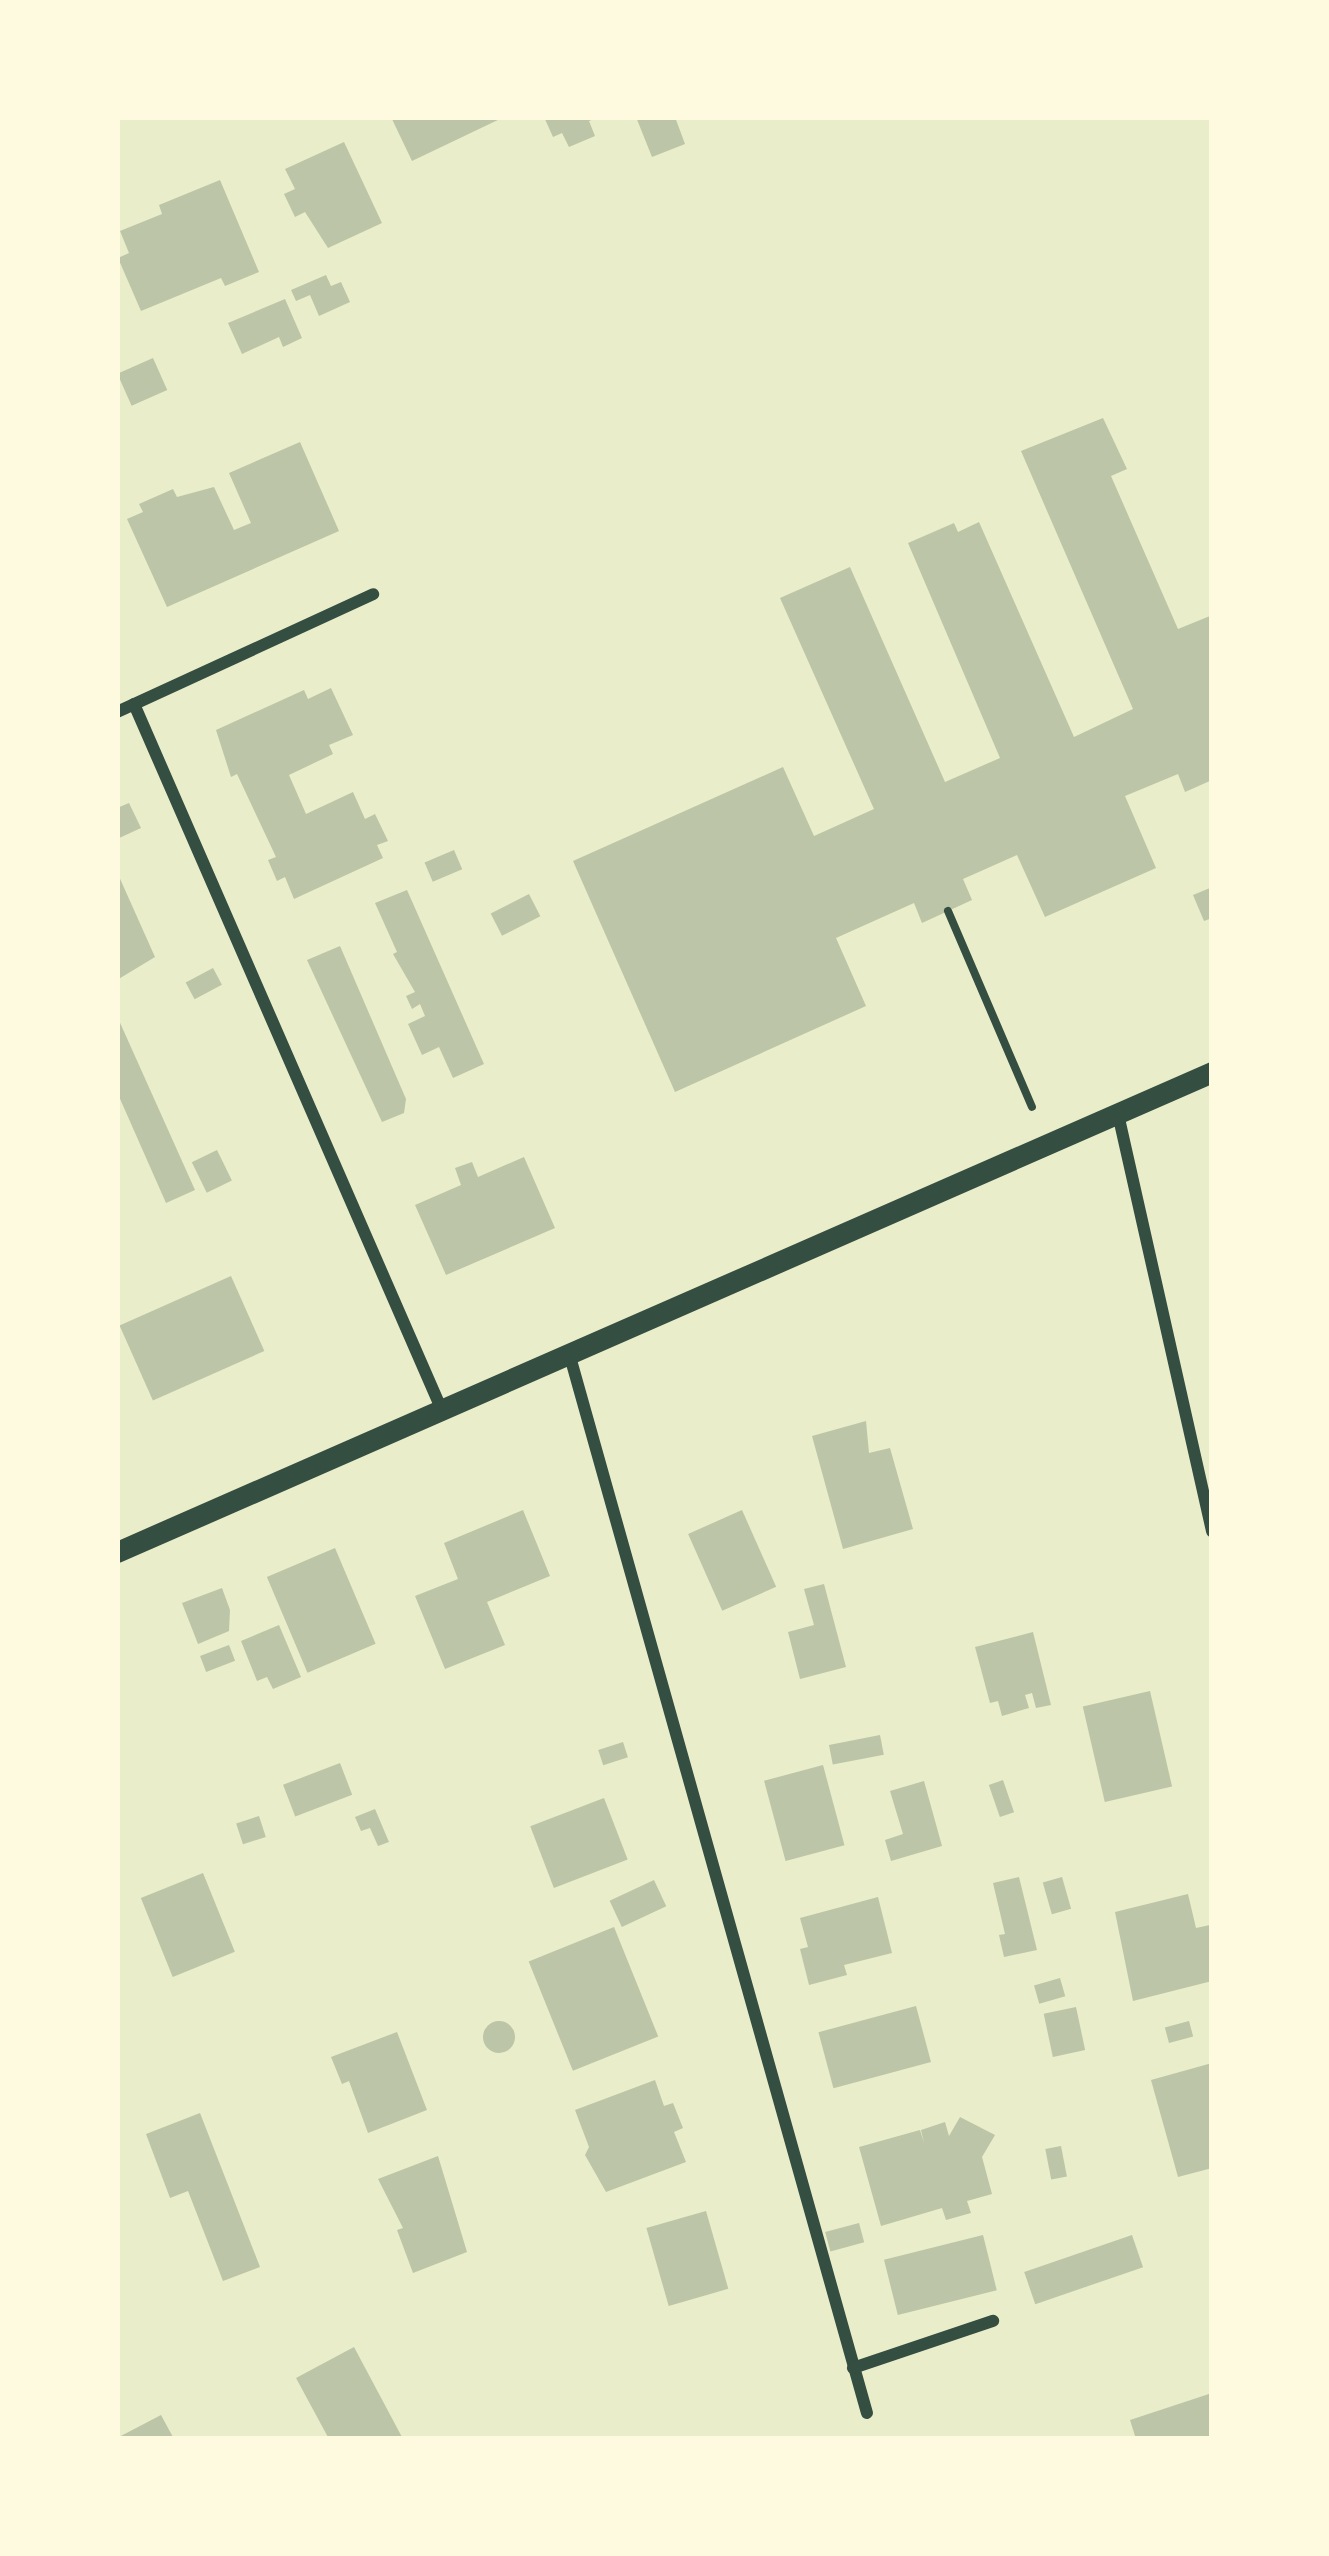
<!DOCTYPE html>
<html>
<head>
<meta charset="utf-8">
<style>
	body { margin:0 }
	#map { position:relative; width:1329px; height:2556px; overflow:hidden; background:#e9edc9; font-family:"PT Sans",sans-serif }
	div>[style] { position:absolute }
	.building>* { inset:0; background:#bcc5a7; transform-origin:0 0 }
	.round { border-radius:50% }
	.path>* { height:8px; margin:-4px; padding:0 4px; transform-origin:4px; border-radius:4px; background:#344e41 }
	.minor>* { height:12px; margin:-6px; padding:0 6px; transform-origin:6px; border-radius:6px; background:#344e41 }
	.tertiary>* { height:21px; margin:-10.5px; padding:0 10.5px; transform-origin:10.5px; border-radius:10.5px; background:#344e41 }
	span { translate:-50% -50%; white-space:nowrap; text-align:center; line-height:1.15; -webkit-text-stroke:9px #fefae0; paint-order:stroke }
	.frame { position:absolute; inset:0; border:120px solid #fefae0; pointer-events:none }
</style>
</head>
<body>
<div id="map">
	<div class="building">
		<i style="clip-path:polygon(391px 117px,502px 117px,502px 118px,412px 161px)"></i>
		<i style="clip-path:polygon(544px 117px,599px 117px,589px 121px,595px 136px,569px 147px,562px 133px,553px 137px)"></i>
		<i style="clip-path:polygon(636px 117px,675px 117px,685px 144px,652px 157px)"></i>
		<i style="clip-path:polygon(344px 142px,382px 223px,328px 248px,305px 212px,295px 217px,284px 194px,295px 189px,285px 169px)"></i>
		<i style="clip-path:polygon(220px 180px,259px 272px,225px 286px,221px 278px,141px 311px,118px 258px,129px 253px,120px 231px,162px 214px,159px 205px)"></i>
		<i style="clip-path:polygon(326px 275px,331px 286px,341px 282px,350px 302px,319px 316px,310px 295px,296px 301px,291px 290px)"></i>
		<i style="clip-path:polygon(285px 299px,302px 338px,283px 347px,279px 337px,242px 354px,228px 323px)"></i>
		<i style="left:153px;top:358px;width:35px;height:39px;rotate:66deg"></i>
		<i style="clip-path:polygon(1103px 418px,1127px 469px,1111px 476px,1178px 629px,1210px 616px,1212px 621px,1212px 780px,1185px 792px,1178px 774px,1125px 796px,1156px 868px,1045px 917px,1017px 855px,963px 879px,972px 900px,922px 923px,914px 903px,836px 938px,866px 1006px,675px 1092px,573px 861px,783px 767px,814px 836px,874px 809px,780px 598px,850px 567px,945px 782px,1000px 758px,908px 543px,954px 523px,958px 532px,979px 522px,1074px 737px,1133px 709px,1021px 451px)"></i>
		<i style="clip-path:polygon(300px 442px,339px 531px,167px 607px,127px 519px,143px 512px,139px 504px,173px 489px,177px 497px,214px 487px,234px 530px,251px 523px,229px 473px)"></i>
		<i style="clip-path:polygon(331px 688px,353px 735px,329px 745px,333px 754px,289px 775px,306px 814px,353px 792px,365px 819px,375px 814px,388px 841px,377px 845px,383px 858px,294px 899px,285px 877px,277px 881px,268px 860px,276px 857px,237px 774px,231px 777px,216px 730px,304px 690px,308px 699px)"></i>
		<i style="clip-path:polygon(129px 803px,141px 828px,117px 839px,117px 808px)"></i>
		<i style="left:454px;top:850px;width:21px;height:32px;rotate:67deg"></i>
		<i style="clip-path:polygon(117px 872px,155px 957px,117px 980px)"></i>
		<i style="clip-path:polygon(1210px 888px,1212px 918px,1204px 921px,1193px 895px)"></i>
		<i style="clip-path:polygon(407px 890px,484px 1064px,453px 1078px,439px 1047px,422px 1055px,408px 1024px,425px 1016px,420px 1004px,412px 1009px,406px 996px,415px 992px,393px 954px,397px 952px,375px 903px)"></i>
		<i style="left:529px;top:894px;width:25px;height:43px;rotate:63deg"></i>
		<i style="clip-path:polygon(340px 946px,406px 1099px,404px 1113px,382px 1122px,307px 960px)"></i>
		<i style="left:213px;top:968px;width:19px;height:31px;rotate:62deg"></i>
		<i style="clip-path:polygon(117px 1016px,195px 1190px,166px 1203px,117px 1092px)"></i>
		<i style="left:217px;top:1150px;width:34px;height:28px;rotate:64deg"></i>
		<i style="clip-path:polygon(524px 1157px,555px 1228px,446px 1275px,415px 1205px,461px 1185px,455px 1168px,472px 1162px,478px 1177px)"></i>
		<i style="left:231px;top:1276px;width:82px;height:122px;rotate:66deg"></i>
		<i style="clip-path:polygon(866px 1421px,869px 1453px,890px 1448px,913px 1529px,843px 1549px,812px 1436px)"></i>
		<i style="clip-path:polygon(523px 1510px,550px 1576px,487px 1602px,505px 1645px,445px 1669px,415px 1596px,458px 1579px,444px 1543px)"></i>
		<i style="left:742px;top:1510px;width:84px;height:59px;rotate:66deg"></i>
		<i style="left:335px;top:1548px;width:104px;height:74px;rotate:67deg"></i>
		<i style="clip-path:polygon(824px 1584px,846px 1667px,800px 1679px,788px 1632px,814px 1625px,804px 1589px)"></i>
		<i style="clip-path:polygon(222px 1588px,230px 1610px,229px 1631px,198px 1644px,182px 1603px)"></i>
		<i style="clip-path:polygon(279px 1625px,301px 1677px,273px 1689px,267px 1677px,257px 1681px,241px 1641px)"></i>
		<i style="clip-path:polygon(1033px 1632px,1051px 1705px,1036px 1708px,1032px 1693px,1025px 1695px,1029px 1708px,1002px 1716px,998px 1701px,990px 1703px,975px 1647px)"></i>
		<i style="left:229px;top:1645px;width:17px;height:31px;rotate:69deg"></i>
		<i style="left:1150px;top:1691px;width:98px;height:69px;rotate:77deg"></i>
		<i style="left:880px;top:1735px;width:20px;height:52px;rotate:79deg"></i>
		<i style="left:623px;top:1742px;width:16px;height:26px;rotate:72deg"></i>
		<i style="left:340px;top:1763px;width:34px;height:61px;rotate:69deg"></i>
		<i style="left:823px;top:1765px;width:83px;height:61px;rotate:75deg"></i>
		<i style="left:1003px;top:1780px;width:34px;height:15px;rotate:71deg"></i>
		<i style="clip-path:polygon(924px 1781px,942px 1846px,891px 1861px,885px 1840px,903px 1834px,890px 1791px)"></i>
		<i style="left:604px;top:1798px;width:66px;height:79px;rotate:69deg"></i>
		<i style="clip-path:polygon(375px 1809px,389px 1842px,378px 1846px,370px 1828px,361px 1831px,355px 1817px)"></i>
		<i style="left:259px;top:1816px;width:22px;height:24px;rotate:72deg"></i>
		<i style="left:203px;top:1873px;width:85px;height:67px;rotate:68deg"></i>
		<i style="clip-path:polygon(1019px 1877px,1037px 1950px,1004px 1957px,999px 1935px,1005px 1934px,993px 1883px)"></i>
		<i style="left:1062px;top:1877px;width:33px;height:20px;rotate:74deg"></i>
		<i style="left:654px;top:1880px;width:29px;height:49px;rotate:65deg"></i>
		<i style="clip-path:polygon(1188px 1894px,1196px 1928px,1210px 1925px,1212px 1981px,1133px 2001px,1115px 1912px)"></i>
		<i style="clip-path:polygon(878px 1897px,892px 1953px,844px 1965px,847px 1975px,809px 1985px,800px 1949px,808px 1947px,800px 1918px)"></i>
		<i style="left:614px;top:1927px;width:118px;height:92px;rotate:68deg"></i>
		<i style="left:1060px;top:1978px;width:19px;height:27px;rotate:74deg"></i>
		<i style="left:916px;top:2006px;width:58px;height:101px;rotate:75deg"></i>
		<i style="left:1076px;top:2007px;width:44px;height:33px;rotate:78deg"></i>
		<i style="left:1189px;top:2021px;width:16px;height:25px;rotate:75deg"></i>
		<i class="round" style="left:483px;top:2021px;width:32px;height:32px"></i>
		<i style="clip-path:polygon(397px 2032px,427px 2110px,368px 2133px,349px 2081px,342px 2084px,331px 2057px)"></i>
		<i style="clip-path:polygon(1212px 2063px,1212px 2168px,1178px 2177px,1151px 2080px)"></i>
		<i style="clip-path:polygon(655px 2080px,664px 2106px,673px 2103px,683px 2128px,674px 2132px,686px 2162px,606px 2192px,585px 2155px,589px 2147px,575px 2110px)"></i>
		<i style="clip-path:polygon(200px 2113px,260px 2267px,223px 2281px,188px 2191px,170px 2198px,146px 2134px)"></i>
		<i style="clip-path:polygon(960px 2117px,995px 2135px,982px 2157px,992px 2194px,967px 2201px,971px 2213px,946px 2220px,942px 2208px,881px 2226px,859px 2147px,920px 2130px,924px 2143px,921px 2130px,945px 2122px,949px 2136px)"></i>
		<i style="left:1061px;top:2146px;width:31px;height:16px;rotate:79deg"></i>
		<i style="clip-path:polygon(438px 2156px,467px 2252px,413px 2273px,397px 2230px,403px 2228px,378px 2179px)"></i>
		<i style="left:706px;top:2211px;width:81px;height:62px;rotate:74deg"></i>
		<i style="left:859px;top:2223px;width:20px;height:35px;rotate:75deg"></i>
		<i style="left:983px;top:2235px;width:57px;height:102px;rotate:76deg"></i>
		<i style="left:1132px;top:2235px;width:34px;height:114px;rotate:71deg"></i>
		<i style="clip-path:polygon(354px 2347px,403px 2439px,329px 2439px,296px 2378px)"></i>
		<i style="clip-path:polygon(1212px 2393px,1212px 2439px,1136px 2439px,1130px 2420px)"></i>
		<i style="clip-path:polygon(161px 2415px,174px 2439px,117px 2439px,117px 2438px)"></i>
	</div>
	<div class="path">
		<i style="left:948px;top:911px;width:213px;rotate:66.8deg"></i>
	</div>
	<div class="minor">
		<i style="left:134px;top:704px;width:768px;rotate:66.44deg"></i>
		<i style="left:117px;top:712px;width:282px;rotate:-24.7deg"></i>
		<i style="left:1118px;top:1114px;width:428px;rotate:77.3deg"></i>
		<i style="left:569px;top:1353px;width:1101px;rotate:74.3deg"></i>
		<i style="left:853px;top:2368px;width:148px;rotate:-18.6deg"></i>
	</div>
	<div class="tertiary">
		<i style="left:117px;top:1552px;width:1196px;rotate:-23.67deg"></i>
	</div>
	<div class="frame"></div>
</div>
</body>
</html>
